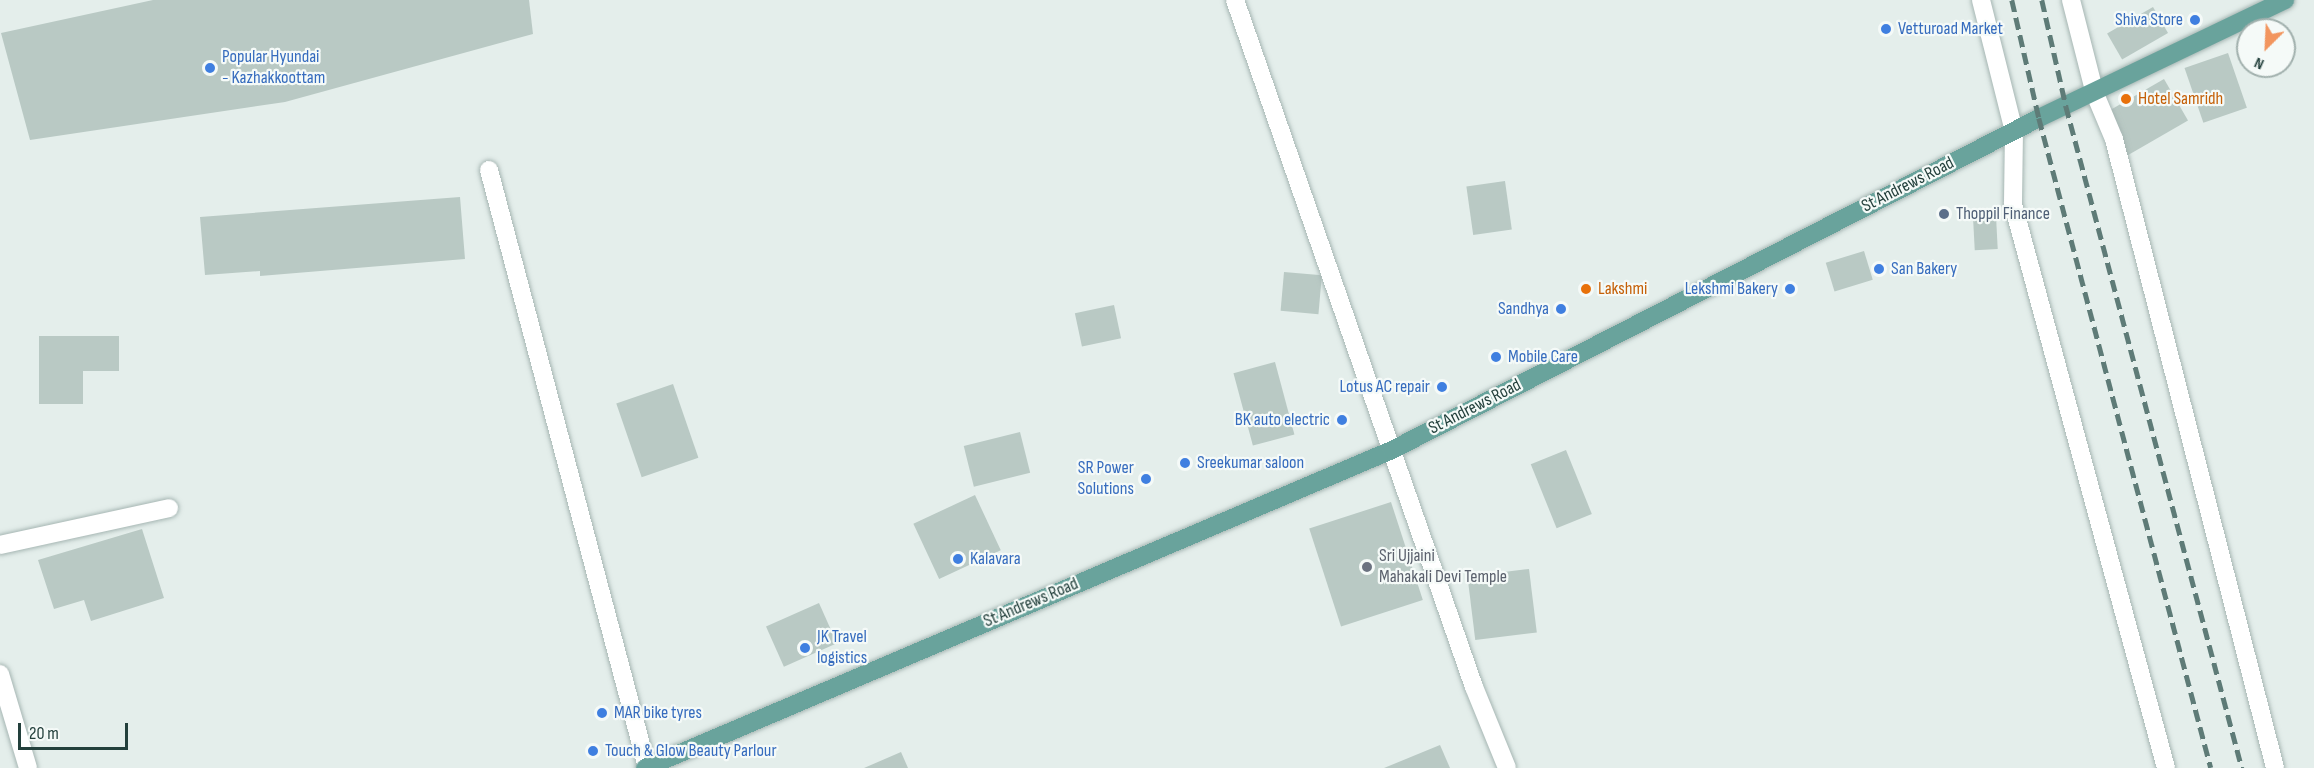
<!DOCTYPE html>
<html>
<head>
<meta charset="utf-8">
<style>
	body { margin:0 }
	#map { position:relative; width:2314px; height:768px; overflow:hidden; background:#e4eeeb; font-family:"Sofia Sans Condensed",sans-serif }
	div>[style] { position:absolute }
	.building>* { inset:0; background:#b9c9c4; transform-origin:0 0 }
	.roads { filter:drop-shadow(0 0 2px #a6b6b3) drop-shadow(0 0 2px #a6b6b3) }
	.minor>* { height:18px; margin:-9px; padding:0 9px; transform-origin:9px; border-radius:9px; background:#fff }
	.major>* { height:18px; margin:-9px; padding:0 9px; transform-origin:9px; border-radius:9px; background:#69a39c }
	.rail>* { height:4.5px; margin-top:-2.25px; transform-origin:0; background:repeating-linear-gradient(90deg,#5e7b77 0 12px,transparent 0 18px) }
	.dots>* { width:16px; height:16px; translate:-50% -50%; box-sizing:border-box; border:3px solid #f5faf8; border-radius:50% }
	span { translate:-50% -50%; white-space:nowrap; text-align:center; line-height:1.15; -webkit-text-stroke:4.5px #f5faf8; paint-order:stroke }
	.shop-label { font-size:18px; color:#366cbe }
	.right { translate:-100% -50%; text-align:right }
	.left { translate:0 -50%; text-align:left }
	.food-label { font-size:18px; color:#c56008 }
	.street-label { font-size:18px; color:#23403c }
	.service-label { font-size:18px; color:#4e5e75 }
	.worship-label { font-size:18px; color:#5b616d }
	.north { position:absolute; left:2236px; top:18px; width:60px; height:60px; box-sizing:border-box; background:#f5faf8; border:2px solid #a1b0ad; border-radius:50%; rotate:204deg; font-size:16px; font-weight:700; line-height:24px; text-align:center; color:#23403c }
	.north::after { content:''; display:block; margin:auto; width:21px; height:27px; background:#f2955e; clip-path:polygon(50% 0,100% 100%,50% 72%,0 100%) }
	.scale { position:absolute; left:18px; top:723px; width:110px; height:27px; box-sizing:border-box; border:3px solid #23403c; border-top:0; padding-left:8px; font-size:18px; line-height:21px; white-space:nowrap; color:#23403c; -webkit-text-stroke:4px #f5faf8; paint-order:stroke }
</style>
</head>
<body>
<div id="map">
	<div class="building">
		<i style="clip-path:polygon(153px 0,529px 0,533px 34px,285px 102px,30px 140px,1px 33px)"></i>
		<i style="left:2153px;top:7px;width:30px;height:53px;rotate:60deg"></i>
		<i style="left:2228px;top:53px;width:58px;height:46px;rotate:71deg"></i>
		<i style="left:2164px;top:79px;width:48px;height:71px;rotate:60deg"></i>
		<i style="left:1505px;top:181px;width:49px;height:39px;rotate:82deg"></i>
		<i style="clip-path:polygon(460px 197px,465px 259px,260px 276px,260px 271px,205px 275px,200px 217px)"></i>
		<i style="left:1996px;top:216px;width:33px;height:23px;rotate:87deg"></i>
		<i style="left:1864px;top:251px;width:30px;height:40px;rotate:73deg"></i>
		<i style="left:1284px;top:272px;width:38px;height:39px;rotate:5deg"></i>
		<i style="left:1114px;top:305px;width:34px;height:40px;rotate:78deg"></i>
		<i style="clip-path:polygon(39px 336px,119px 336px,119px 371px,83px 371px,83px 404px,39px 404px)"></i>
		<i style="left:1275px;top:362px;width:75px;height:43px;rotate:75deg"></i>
		<i style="left:673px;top:384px;width:78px;height:60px;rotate:71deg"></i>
		<i style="left:1020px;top:432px;width:42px;height:58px;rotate:76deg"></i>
		<i style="left:1566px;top:450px;width:69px;height:38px;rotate:68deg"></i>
		<i style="left:975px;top:495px;width:61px;height:68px;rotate:65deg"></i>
		<i style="left:1391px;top:502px;width:103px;height:86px;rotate:72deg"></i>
		<i style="clip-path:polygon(142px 529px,164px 598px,91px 621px,84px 600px,54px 609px,38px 560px)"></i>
		<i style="left:1529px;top:569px;width:64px;height:62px;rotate:83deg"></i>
		<i style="left:819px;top:603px;width:44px;height:58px;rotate:66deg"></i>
		<i style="clip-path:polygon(1440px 745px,1450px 768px,1384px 768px)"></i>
		<i style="clip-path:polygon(901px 752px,908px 768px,864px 768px)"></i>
	</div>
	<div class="roads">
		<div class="minor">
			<i style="left:1235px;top:0;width:727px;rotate:70.82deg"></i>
			<i style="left:1474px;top:687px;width:87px;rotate:67.8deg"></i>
			<i style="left:1981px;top:0;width:135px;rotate:75.9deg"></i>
			<i style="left:2014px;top:131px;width:73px;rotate:90.8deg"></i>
			<i style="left:2013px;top:204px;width:584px;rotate:74.82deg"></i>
			<i style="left:2071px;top:0;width:97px;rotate:75.7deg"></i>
			<i style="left:2095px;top:94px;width:49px;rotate:67.1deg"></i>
			<i style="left:2114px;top:139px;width:649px;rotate:75.64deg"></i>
			<i style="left:489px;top:170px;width:618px;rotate:75.18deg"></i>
			<i style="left:0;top:545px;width:173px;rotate:-12.3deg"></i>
			<i style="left:0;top:674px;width:98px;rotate:73.4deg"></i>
		</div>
		<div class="major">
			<i style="left:645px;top:768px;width:812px;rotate:-23.06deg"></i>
			<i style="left:1392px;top:450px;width:727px;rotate:-27.16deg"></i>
			<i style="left:2039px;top:118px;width:273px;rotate:-25.6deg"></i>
		</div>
	</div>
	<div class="rail">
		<i style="left:2012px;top:0;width:121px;rotate:77.1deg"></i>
		<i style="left:2039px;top:118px;width:672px;rotate:75.18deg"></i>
		<i style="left:2042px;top:0;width:109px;rotate:77.2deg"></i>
		<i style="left:2066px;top:106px;width:685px;rotate:75.11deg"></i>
	</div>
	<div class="dots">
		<i style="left:2195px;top:20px;background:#3f7fe0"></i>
		<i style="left:1886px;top:29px;background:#3f7fe0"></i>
		<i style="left:210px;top:68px;background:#3f7fe0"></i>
		<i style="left:2126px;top:99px;background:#e8710a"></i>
		<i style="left:1944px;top:214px;background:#5c6f8a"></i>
		<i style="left:1879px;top:269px;background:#3f7fe0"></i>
		<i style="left:1586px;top:289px;background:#e8710a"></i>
		<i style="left:1790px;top:289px;background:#3f7fe0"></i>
		<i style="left:1561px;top:309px;background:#3f7fe0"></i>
		<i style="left:1496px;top:357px;background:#3f7fe0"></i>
		<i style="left:1442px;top:387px;background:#3f7fe0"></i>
		<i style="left:1342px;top:420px;background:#3f7fe0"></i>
		<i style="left:1185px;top:463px;background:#3f7fe0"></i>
		<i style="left:1146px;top:479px;background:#3f7fe0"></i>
		<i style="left:958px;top:559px;background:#3f7fe0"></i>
		<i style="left:1367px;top:567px;background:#6b7280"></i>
		<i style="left:805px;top:648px;background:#3f7fe0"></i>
		<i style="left:602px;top:713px;background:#3f7fe0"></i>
		<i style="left:593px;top:751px;background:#3f7fe0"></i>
	</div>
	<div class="shop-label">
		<span class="right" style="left:2183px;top:20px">Shiva Store</span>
		<span class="left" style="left:1898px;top:29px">Vetturoad Market</span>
		<span class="left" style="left:222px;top:68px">Popular Hyundai<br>- Kazhakkoottam</span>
		<span class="left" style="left:1891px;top:269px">San Bakery</span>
		<span class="right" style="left:1778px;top:289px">Lekshmi Bakery</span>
		<span class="right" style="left:1549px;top:309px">Sandhya</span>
		<span class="left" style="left:1508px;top:357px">Mobile Care</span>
		<span class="right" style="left:1430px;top:387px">Lotus AC repair</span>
		<span class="right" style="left:1330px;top:420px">BK auto electric</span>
		<span class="left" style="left:1197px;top:463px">Sreekumar saloon</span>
		<span class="right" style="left:1134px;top:479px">SR Power<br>Solutions</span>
		<span class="left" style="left:970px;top:559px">Kalavara</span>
		<span class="left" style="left:817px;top:648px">JK Travel<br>logistics</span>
		<span class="left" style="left:614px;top:713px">MAR bike tyres</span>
		<span class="left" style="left:605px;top:751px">Touch &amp; Glow Beauty Parlour</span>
	</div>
	<div class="food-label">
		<span class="left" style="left:2138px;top:99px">Hotel Samridh</span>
		<span class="left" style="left:1598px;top:289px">Lakshmi</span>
	</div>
	<div class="street-label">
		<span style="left:1908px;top:185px;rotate:-27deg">St Andrews Road</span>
		<span style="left:1475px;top:407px;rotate:-27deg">St Andrews Road</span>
		<span style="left:1031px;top:603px;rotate:-23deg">St Andrews Road</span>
	</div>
	<div class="service-label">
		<span class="left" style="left:1956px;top:214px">Thoppil Finance</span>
	</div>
	<div class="worship-label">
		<span class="left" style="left:1379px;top:567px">Sri Ujjaini<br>Mahakali Devi Temple</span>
	</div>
	<div class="north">N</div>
	<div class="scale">20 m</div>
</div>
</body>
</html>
